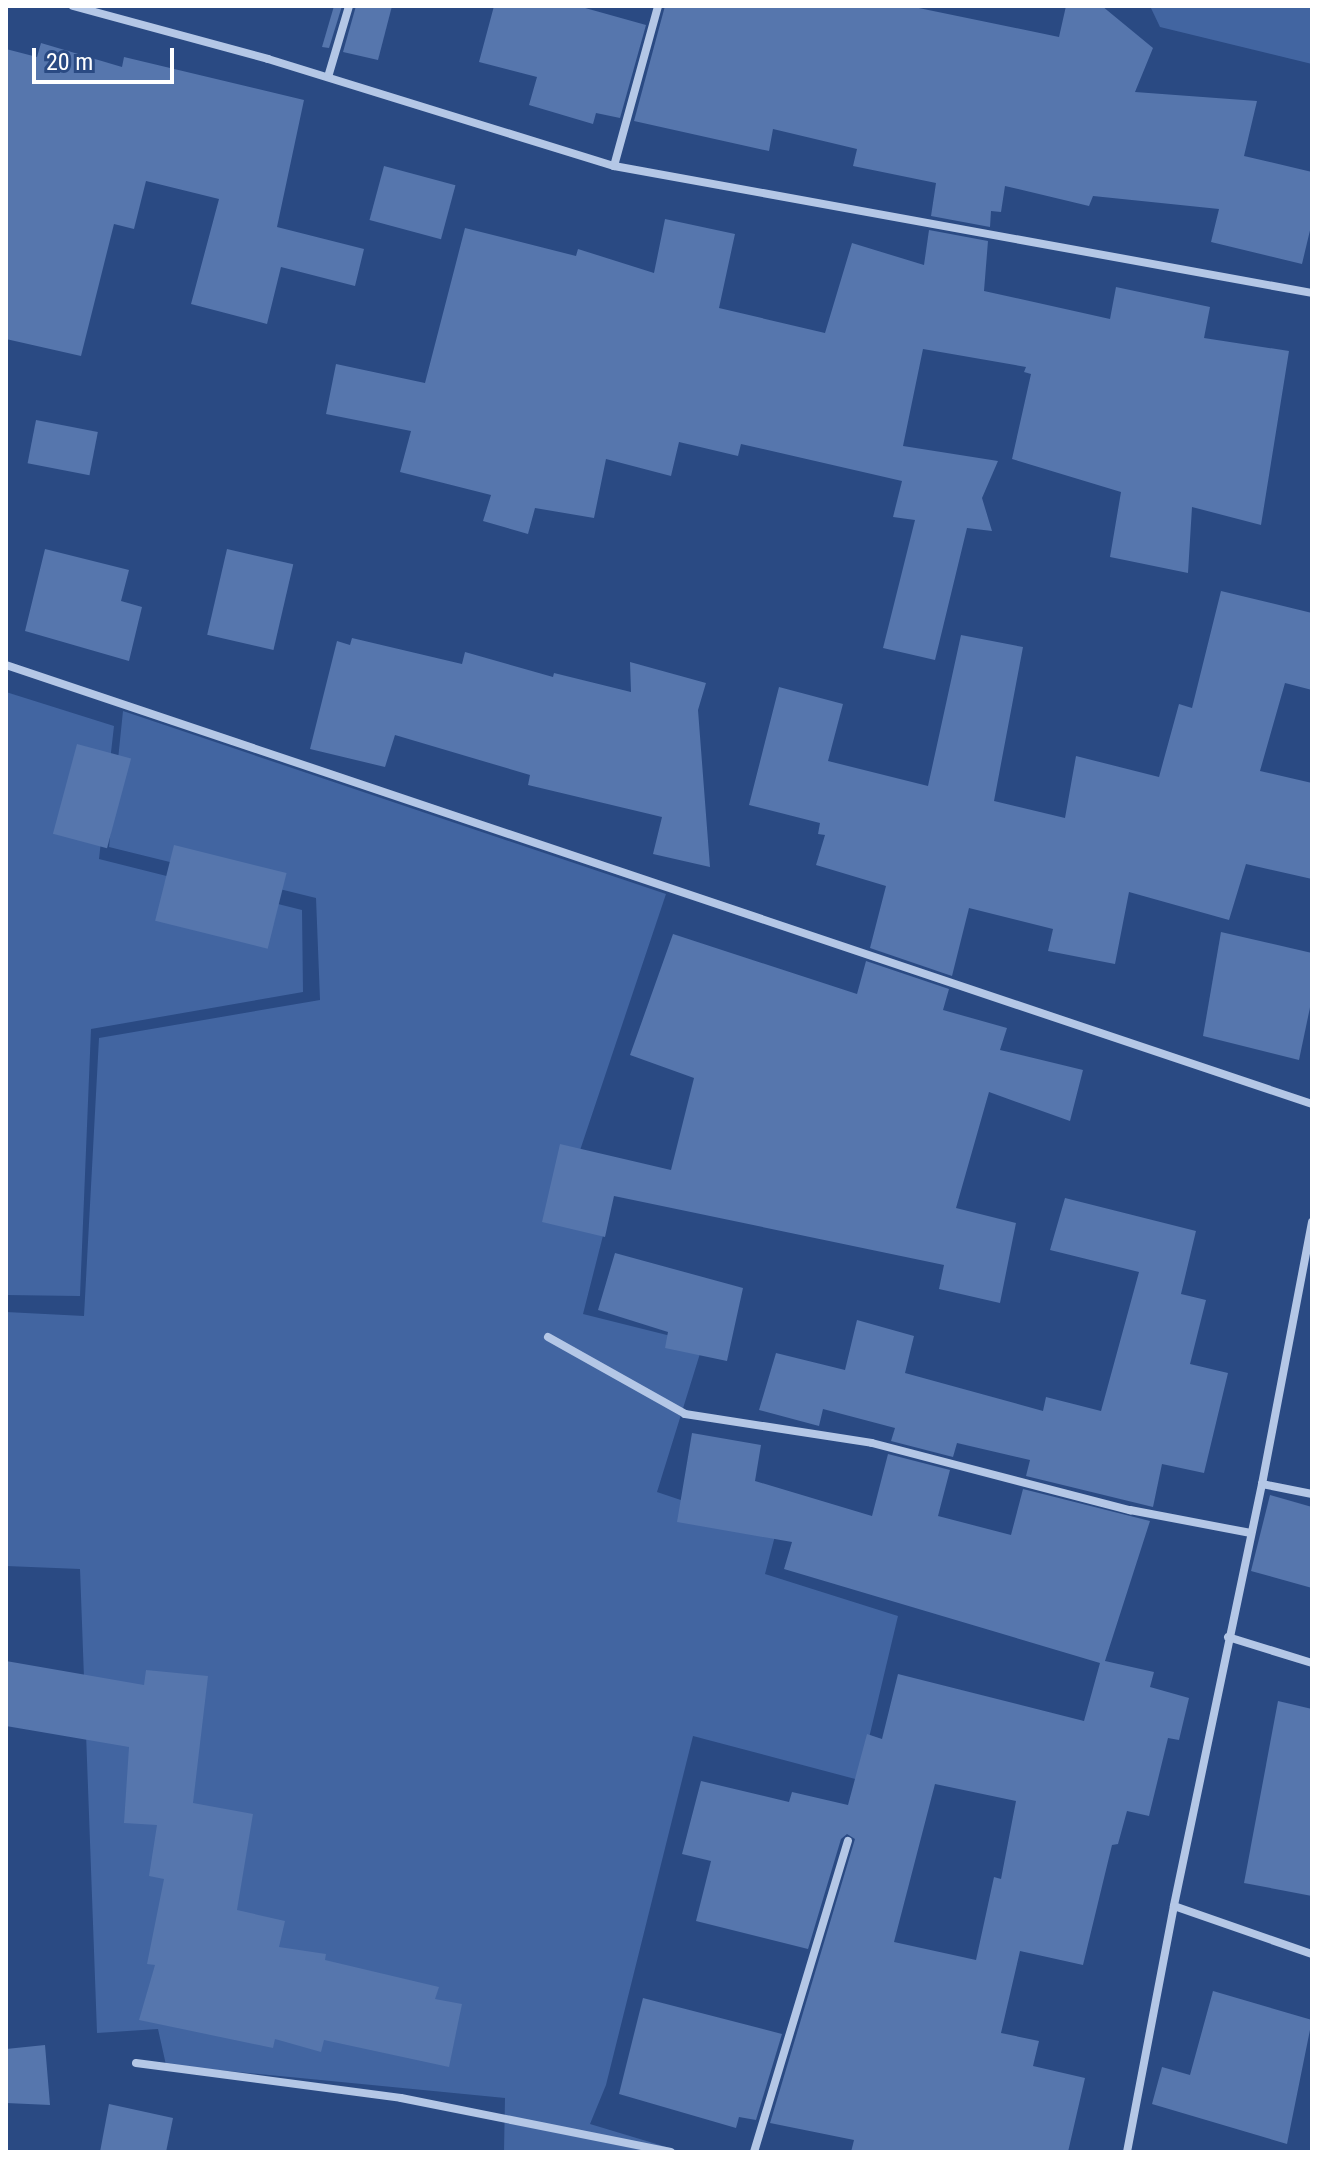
<!DOCTYPE html>
<html>
<head>
<meta charset="utf-8">
<style>
	body { margin:0 }
	#map { position:relative; width:1318px; height:2158px; overflow:hidden; background:#2a4a83; font-family:"Roboto Condensed",sans-serif }
	div>[style] { position:absolute }
	.green>* { inset:0; background:#4265a1 }
	.building>* { inset:0; background:#5676ad; transform-origin:0 0 }
	.minor>* { height:8px; margin:-4px; padding:0 4px; transform-origin:4px; border-radius:4px; background:#b4c7e6 }
	span { translate:-50% -50%; white-space:nowrap; text-align:center; line-height:1.15; -webkit-text-stroke:7px #2a4a83; paint-order:stroke }
	.frame { position:absolute; inset:0; border:8px solid #fff; pointer-events:none }
	.scale { position:absolute; left:32px; top:48px; width:142px; height:36px; box-sizing:border-box; border:4px solid #fff; border-top:0; padding-left:10px; font-size:24px; line-height:28px; white-space:nowrap; color:#fff; -webkit-text-stroke:6px #2a4a83; paint-order:stroke }
</style>
</head>
<body>
<div id="map">
	<div class="green">
		<i style="clip-path:polygon(1150px 6px,1312px 6px,1312px 64px,1160px 27px)"></i>
		<i style="clip-path:polygon(6px 692px,114px 726px,99px 859px,302px 910px,303px 992px,91px 1029px,80px 1296px,6px 1295px)"></i>
		<i style="clip-path:polygon(123px 711px,666px 894px,561px 1207px,607px 1220px,583px 1314px,703px 1344px,657px 1492px,776px 1532px,765px 1574px,898px 1616px,859px 1780px,693px 1736px,606px 2085px,590px 2124px,683px 2152px,504px 2152px,505px 2098px,166px 2065px,158px 2029px,97px 2033px,80px 1569px,6px 1566px,6px 1312px,84px 1316px,99px 1038px,320px 1000px,316px 898px,109px 847px)"></i>
	</div>
	<div class="building">
		<i style="clip-path:polygon(334px 6px,342px 6px,329px 48px,322px 47px)"></i>
		<i style="clip-path:polygon(356px 6px,392px 6px,378px 60px,343px 52px)"></i>
		<i style="clip-path:polygon(494px 6px,578px 6px,646px 25px,620px 118px,596px 113px,593px 124px,529px 105px,537px 77px,479px 62px)"></i>
		<i style="clip-path:polygon(665px 6px,909px 6px,1059px 37px,1066px 6px,1102px 6px,1153px 48px,1135px 92px,1257px 101px,1244px 156px,1312px 172px,1312px 222px,1302px 264px,1211px 242px,1219px 209px,1093px 196px,1089px 206px,1005px 186px,1001px 212px,991px 211px,990px 227px,931px 216px,936px 183px,853px 166px,857px 149px,773px 129px,769px 151px,634px 121px)"></i>
		<i style="clip-path:polygon(41px 43px,122px 67px,124px 57px,304px 100px,277px 227px,364px 249px,355px 286px,281px 267px,267px 324px,191px 304px,219px 199px,146px 181px,134px 229px,114px 224px,81px 356px,6px 339px,6px 49px,37px 57px)"></i>
		<i style="left:384px;top:166px;width:74px;height:56px;rotate:15deg"></i>
		<i style="clip-path:polygon(665px 219px,735px 234px,719px 308px,825px 333px,852px 243px,924px 265px,929px 230px,988px 241px,984px 291px,1110px 319px,1116px 287px,1210px 307px,1204px 338px,1289px 351px,1261px 525px,1192px 507px,1188px 573px,1110px 557px,1121px 492px,1012px 459px,1031px 374px,1024px 372px,1026px 367px,923px 349px,903px 446px,998px 461px,982px 498px,992px 531px,967px 528px,935px 660px,883px 648px,915px 520px,893px 517px,902px 481px,741px 444px,738px 456px,679px 442px,671px 476px,606px 459px,594px 518px,535px 508px,528px 534px,483px 521px,491px 495px,400px 472px,411px 431px,326px 414px,336px 364px,425px 383px,465px 228px,576px 256px,578px 249px,654px 273px)"></i>
		<i style="left:36px;top:420px;width:63px;height:44px;rotate:11deg"></i>
		<i style="clip-path:polygon(45px 549px,129px 570px,121px 601px,142px 607px,129px 661px,25px 631px)"></i>
		<i style="left:227px;top:549px;width:68px;height:88px;rotate:13deg"></i>
		<i style="clip-path:polygon(1221px 591px,1312px 613px,1312px 690px,1285px 683px,1260px 771px,1312px 783px,1312px 879px,1246px 864px,1229px 920px,1129px 892px,1115px 964px,1048px 951px,1053px 929px,969px 908px,952px 976px,870px 948px,886px 886px,816px 865px,825px 835px,818px 834px,820px 823px,749px 805px,779px 687px,843px 704px,828px 761px,928px 786px,961px 635px,1023px 647px,994px 801px,1065px 818px,1076px 756px,1159px 777px,1179px 704px,1192px 708px)"></i>
		<i style="clip-path:polygon(352px 638px,462px 664px,465px 652px,553px 677px,554px 673px,631px 692px,630px 662px,706px 683px,698px 710px,710px 867px,653px 854px,662px 817px,528px 785px,530px 775px,395px 735px,385px 767px,310px 749px,337px 641px,350px 645px)"></i>
		<i style="left:77px;top:744px;width:56px;height:93px;rotate:15deg"></i>
		<i style="left:174px;top:845px;width:116px;height:78px;rotate:14deg"></i>
		<i style="clip-path:polygon(1221px 932px,1312px 953px,1312px 998px,1299px 1060px,1203px 1036px)"></i>
		<i style="clip-path:polygon(673px 934px,857px 994px,866px 961px,949px 989px,943px 1010px,1007px 1028px,1000px 1050px,1083px 1070px,1070px 1121px,989px 1092px,956px 1208px,1016px 1223px,1000px 1303px,939px 1289px,944px 1265px,614px 1196px,605px 1237px,542px 1222px,560px 1144px,671px 1170px,694px 1078px,630px 1055px)"></i>
		<i style="clip-path:polygon(1065px 1198px,1196px 1231px,1181px 1294px,1206px 1300px,1190px 1364px,1228px 1373px,1204px 1473px,1162px 1464px,1153px 1507px,1026px 1476px,1030px 1460px,957px 1443px,953px 1457px,891px 1441px,895px 1428px,823px 1409px,819px 1426px,759px 1410px,776px 1353px,845px 1370px,857px 1320px,914px 1336px,905px 1373px,1043px 1411px,1046px 1397px,1101px 1411px,1139px 1272px,1050px 1250px)"></i>
		<i style="clip-path:polygon(615px 1253px,743px 1288px,727px 1361px,665px 1348px,668px 1332px,598px 1310px)"></i>
		<i style="clip-path:polygon(evenodd,692px 1433px,761px 1445px,755px 1481px,872px 1516px,888px 1454px,950px 1470px,938px 1516px,1011px 1535px,1023px 1489px,1150px 1521px,1105px 1661px,1154px 1672px,1150px 1687px,1189px 1698px,1179px 1740px,1168px 1738px,1149px 1816px,1127px 1811px,1118px 1844px,1112px 1845px,1083px 1965px,1020px 1951px,1001px 2033px,1039px 2041px,1033px 2066px,1085px 2078px,1068px 2152px,851px 2152px,854px 2140px,770px 2123px,855px 1839px,847px 1834px,841px 1839px,808px 1949px,696px 1921px,711px 1861px,682px 1854px,701px 1781px,789px 1802px,792px 1792px,848px 1805px,867px 1734px,882px 1739px,898px 1674px,1084px 1721px,1100px 1663px,784px 1569px,792px 1542px,677px 1522px,692px 1433px,935px 1784px,1016px 1801px,1001px 1879px,994px 1877px,976px 1960px,894px 1942px,935px 1784px)"></i>
		<i style="clip-path:polygon(1270px 1495px,1312px 1507px,1312px 1588px,1251px 1571px)"></i>
		<i style="clip-path:polygon(6px 1661px,144px 1685px,146px 1670px,208px 1676px,193px 1803px,253px 1814px,237px 1910px,285px 1921px,279px 1947px,326px 1954px,325px 1960px,439px 1987px,435px 1999px,462px 2004px,449px 2067px,324px 2040px,321px 2052px,275px 2039px,273px 2048px,139px 2020px,155px 1965px,147px 1964px,164px 1879px,149px 1876px,157px 1825px,124px 1823px,129px 1747px,6px 1726px)"></i>
		<i style="clip-path:polygon(1278px 1701px,1312px 1709px,1312px 1896px,1244px 1883px)"></i>
		<i style="clip-path:polygon(1213px 1991px,1312px 2020px,1287px 2144px,1152px 2104px,1162px 2067px,1190px 2075px)"></i>
		<i style="clip-path:polygon(643px 1998px,782px 2034px,756px 2120px,739px 2117px,736px 2128px,619px 2094px)"></i>
		<i style="clip-path:polygon(45px 2045px,50px 2105px,6px 2103px,6px 2049px)"></i>
		<i style="clip-path:polygon(109px 2104px,173px 2118px,166px 2152px,100px 2152px)"></i>
	</div>
	<div class="minor">
		<i style="left:73px;top:6px;width:202px;rotate:15.2deg"></i>
		<i style="left:268px;top:59px;width:362px;rotate:17.2deg"></i>
		<i style="left:614px;top:166px;width:709px;rotate:10.31deg"></i>
		<i style="left:328px;top:77px;width:74px;rotate:-73.5deg"></i>
		<i style="left:614px;top:166px;width:166px;rotate:-74.6deg"></i>
		<i style="left:6px;top:665px;width:1378px;rotate:18.58deg"></i>
		<i style="left:1312px;top:1222px;width:267px;rotate:100.8deg"></i>
		<i style="left:1262px;top:1484px;width:51px;rotate:11.3deg"></i>
		<i style="left:548px;top:1337px;width:157px;rotate:29.3deg"></i>
		<i style="left:685px;top:1414px;width:189px;rotate:8.8deg"></i>
		<i style="left:872px;top:1443px;width:267px;rotate:14.6deg"></i>
		<i style="left:1130px;top:1510px;width:123px;rotate:10.8deg"></i>
		<i style="left:1262px;top:1484px;width:431px;rotate:101.8deg"></i>
		<i style="left:1174px;top:1906px;width:146px;rotate:19.2deg"></i>
		<i style="left:1228px;top:1637px;width:88px;rotate:17.2deg"></i>
		<i style="left:136px;top:2063px;width:267px;rotate:7.5deg"></i>
		<i style="left:401px;top:2098px;width:275px;rotate:11.3deg"></i>
		<i style="left:754px;top:2152px;width:325px;rotate:-73.2deg"></i>
		<i style="left:1127px;top:2152px;width:250px;rotate:-79.2deg"></i>
	</div>
	<div class="frame"></div>
	<div class="scale">20 m</div>
</div>
</body>
</html>
